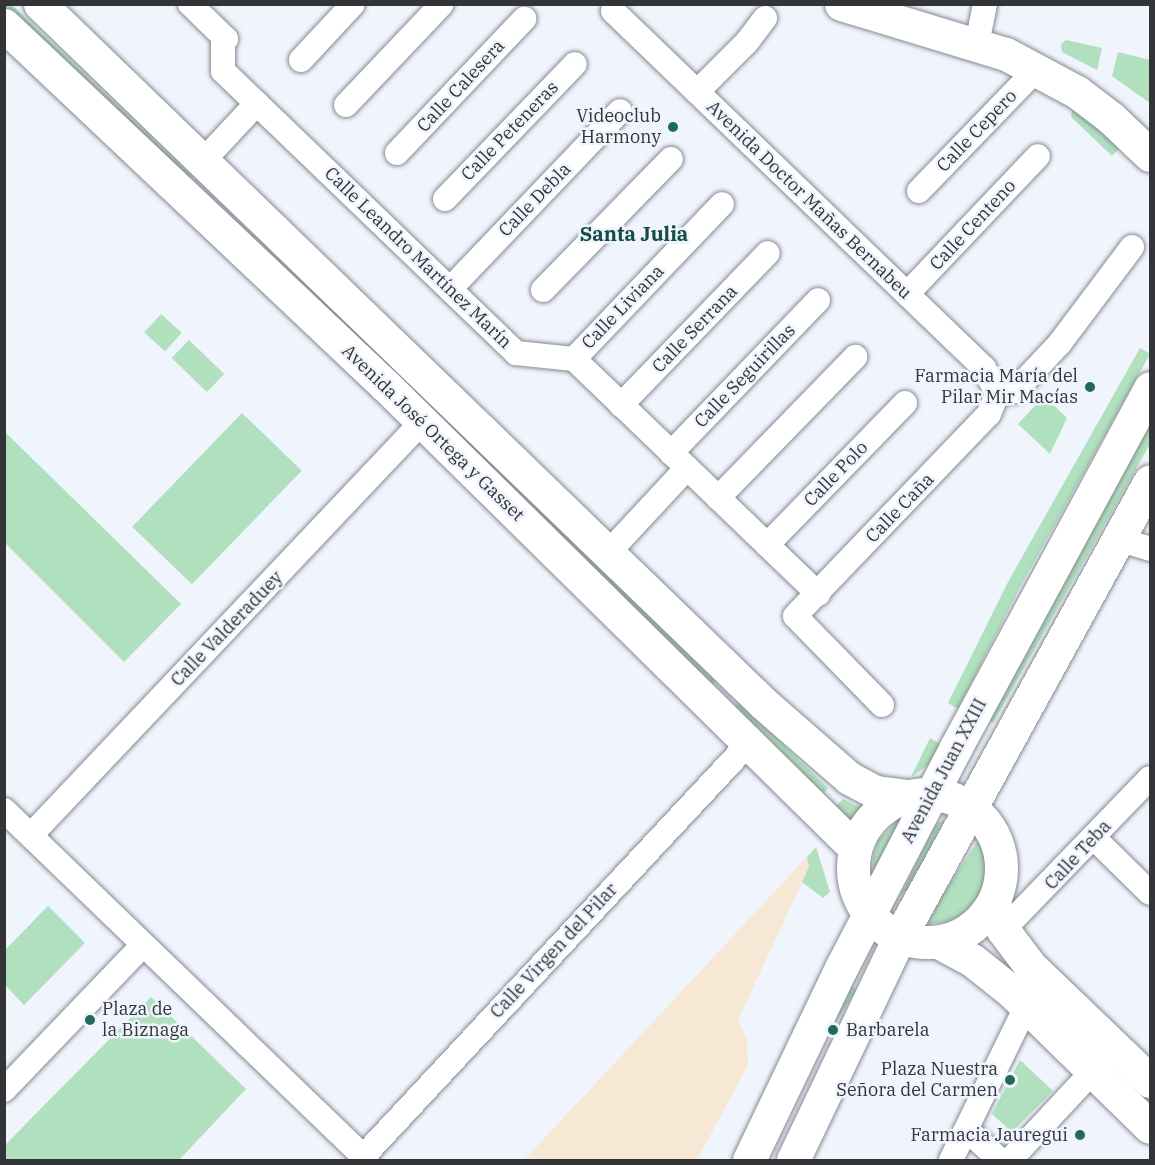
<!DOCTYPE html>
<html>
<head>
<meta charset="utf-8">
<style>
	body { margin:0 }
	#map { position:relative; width:1155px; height:1165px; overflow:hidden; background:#f0f4fd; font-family:"IBM Plex Serif",serif }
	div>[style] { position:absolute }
	.medical>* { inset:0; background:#f6e8d4 }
	.green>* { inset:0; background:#b0e0bd; transform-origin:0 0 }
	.roads { filter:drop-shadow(0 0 2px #868a92) drop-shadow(0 0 2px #868a92) }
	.street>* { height:24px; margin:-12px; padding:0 12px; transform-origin:12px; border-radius:12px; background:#fff }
	.secondary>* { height:33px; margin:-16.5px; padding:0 16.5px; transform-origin:16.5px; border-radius:16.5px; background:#fff }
	.primary>* { height:33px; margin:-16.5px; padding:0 16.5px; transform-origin:16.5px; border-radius:16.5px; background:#fff }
	.primary>.ring { margin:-16.5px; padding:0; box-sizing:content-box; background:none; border:33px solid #fff; border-radius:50% }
	.dots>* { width:16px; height:16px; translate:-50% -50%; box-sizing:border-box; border:3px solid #f0f4fd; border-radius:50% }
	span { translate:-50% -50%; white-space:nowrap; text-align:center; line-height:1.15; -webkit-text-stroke:5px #f0f4fd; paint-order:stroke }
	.street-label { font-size:18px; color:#333438 }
	.poi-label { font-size:18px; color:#333438 }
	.right { translate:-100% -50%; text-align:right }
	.left { translate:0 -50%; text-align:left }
	.neighbourhood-label { font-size:20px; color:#124c44; font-weight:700 }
	.frame { position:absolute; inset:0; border:6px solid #333438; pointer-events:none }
</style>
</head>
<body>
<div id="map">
	<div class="medical">
		<i style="clip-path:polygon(807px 857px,809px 867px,738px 1020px,747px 1039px,748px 1065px,697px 1160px,524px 1160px)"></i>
	</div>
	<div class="green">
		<i style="clip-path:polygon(4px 5px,12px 5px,191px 176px,186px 182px,5px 8px)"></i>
		<i style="clip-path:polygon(1066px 40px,1102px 48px,1097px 70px,1062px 52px,1061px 44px)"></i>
		<i style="clip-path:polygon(1118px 52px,1150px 60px,1150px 103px,1112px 76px)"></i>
		<i style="clip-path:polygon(1072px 110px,1090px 121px,1123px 145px,1112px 156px,1071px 117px)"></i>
		<i style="left:161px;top:314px;width:28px;height:25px;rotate:42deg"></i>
		<i style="left:189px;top:340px;width:49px;height:25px;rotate:44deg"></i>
		<i style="clip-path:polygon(1140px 348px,1150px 354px,1020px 587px,958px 709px,948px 703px,1008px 582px)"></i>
		<i style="clip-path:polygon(408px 386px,717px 680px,712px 685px)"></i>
		<i style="clip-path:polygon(1044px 396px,1067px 418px,1050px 454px,1018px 424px)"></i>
		<i style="left:242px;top:413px;width:83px;height:158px;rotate:44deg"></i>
		<i style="clip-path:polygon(1150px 420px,1150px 444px,993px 723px,988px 720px)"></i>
		<i style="clip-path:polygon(4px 431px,181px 604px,124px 662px,5px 543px)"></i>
		<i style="left:739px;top:702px;width:124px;height:7px;rotate:44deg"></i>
		<i style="clip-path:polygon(930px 738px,940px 744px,928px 765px,911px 777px)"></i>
		<i style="clip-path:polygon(843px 799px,863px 809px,851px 821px,833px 809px)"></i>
		<i style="clip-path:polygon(898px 820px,901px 822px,874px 877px,873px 857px,878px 841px)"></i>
		<i style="clip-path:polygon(944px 820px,910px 888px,901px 894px,935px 825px)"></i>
		<i style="clip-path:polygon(979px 839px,986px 855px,987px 878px,981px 896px,969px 912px,954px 921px,928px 924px,942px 895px)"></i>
		<i style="clip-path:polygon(816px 847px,830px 892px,823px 898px,802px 882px,809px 867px,807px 857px)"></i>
		<i style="clip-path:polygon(48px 906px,85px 943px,24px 1005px,5px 985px,5px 950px)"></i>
		<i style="left:851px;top:986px;width:7px;height:194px;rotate:34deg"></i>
		<i style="clip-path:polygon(151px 997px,246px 1089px,179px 1160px,5px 1160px,5px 1145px)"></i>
		<i style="clip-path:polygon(1020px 1060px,1053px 1091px,1012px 1132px,992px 1114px)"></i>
	</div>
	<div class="roads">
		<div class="street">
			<i style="left:190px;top:4px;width:50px;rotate:44.2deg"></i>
			<i style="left:226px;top:39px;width:4px;rotate:135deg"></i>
			<i style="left:223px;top:42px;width:29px;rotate:90deg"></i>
			<i style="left:223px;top:71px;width:407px;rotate:43.9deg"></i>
			<i style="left:516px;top:353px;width:58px;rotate:5.9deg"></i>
			<i style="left:574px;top:359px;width:339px;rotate:43.9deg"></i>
			<i style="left:613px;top:11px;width:515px;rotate:43.9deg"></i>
			<i style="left:984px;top:368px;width:29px;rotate:63deg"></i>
			<i style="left:977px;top:44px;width:41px;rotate:-78.7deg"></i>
			<i style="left:301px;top:60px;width:76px;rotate:-47.1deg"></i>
			<i style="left:697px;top:92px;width:71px;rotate:-45deg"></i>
			<i style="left:747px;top:42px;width:30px;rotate:-53deg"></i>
			<i style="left:346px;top:105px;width:139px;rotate:-46.5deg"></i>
			<i style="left:397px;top:153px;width:185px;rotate:-46.5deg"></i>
			<i style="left:203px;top:161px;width:79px;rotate:-47deg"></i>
			<i style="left:919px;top:191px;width:167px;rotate:-46deg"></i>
			<i style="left:445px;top:199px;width:187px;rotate:-46.1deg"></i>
			<i style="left:450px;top:289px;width:246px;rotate:-46.3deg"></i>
			<i style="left:543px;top:290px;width:183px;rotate:-45.7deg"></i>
			<i style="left:907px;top:294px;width:190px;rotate:-46.5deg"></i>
			<i style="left:574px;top:359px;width:214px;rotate:-46.3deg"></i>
			<i style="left:997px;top:394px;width:18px;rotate:-9deg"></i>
			<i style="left:1015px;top:391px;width:66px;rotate:-46.8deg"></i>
			<i style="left:1060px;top:343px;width:120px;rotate:-53.1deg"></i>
			<i style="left:621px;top:405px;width:211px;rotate:-46deg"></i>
			<i style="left:671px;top:453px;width:212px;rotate:-46.1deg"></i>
			<i style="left:718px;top:498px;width:197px;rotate:-45.8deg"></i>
			<i style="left:1118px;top:539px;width:34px;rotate:17deg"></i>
			<i style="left:767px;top:545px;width:198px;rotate:-45.8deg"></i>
			<i style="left:608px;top:553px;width:116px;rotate:-47.1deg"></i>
			<i style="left:882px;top:705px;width:124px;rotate:-134.3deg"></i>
			<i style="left:795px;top:616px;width:280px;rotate:-46.2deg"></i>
			<i style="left:989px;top:414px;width:22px;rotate:-68deg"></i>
			<i style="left:4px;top:810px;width:504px;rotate:43.96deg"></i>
			<i style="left:31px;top:835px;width:569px;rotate:-46.57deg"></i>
			<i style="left:1094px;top:838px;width:78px;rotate:44.5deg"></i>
			<i style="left:1003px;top:930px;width:211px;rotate:-46deg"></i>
			<i style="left:4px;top:1090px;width:201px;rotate:-46.2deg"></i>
			<i style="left:968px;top:1131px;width:43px;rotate:42.2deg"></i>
			<i style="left:360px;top:1160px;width:570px;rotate:-46.99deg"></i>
			<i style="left:951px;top:1160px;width:170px;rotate:-63.9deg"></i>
			<i style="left:1010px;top:1160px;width:122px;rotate:-47deg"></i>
		</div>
		<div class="secondary">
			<i style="left:40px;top:4px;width:1006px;rotate:44.03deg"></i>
			<i style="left:763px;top:703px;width:114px;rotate:41.1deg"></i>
			<i style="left:849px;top:778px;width:30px;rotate:28deg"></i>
			<i style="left:875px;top:792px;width:33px;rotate:7deg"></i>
			<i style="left:841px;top:4px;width:172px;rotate:16.9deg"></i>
			<i style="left:1006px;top:54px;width:81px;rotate:28.2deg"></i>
			<i style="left:1077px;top:92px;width:43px;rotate:37.4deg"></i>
			<i style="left:1111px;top:118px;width:54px;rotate:43.5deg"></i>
			<i style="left:4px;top:25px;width:524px;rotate:43.38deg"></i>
			<i style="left:385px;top:385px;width:660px;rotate:44.57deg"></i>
		</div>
		<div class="primary">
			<i class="ring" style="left:853px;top:794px;width:115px;height:115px"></i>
			<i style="left:994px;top:903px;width:28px;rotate:72deg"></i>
			<i style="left:1003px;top:930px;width:46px;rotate:52.9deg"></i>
			<i style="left:1031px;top:967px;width:165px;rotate:43.8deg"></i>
			<i style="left:940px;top:943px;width:36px;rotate:28deg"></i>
			<i style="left:972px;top:960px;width:50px;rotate:38.5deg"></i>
			<i style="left:1011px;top:991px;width:194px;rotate:44.4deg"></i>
			<i style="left:749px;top:1160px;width:213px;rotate:-64.4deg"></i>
			<i style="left:841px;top:968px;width:249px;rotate:-62.5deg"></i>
			<i style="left:956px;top:747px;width:408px;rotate:-61.6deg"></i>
			<i style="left:793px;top:1160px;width:246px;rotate:-64.5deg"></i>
			<i style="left:899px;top:938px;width:521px;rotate:-61.22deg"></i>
		</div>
	</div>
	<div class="dots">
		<i style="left:673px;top:127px;background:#21685e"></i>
		<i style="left:1090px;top:387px;background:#21685e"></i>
		<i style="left:90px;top:1020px;background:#21685e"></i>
		<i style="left:833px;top:1030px;background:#21685e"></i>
		<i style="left:1010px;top:1080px;background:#21685e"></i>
		<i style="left:1080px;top:1135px;background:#21685e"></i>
	</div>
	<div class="street-label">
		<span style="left:461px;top:86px;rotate:-47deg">Calle Calesera</span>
		<span style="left:510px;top:131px;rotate:-46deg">Calle Peteneras</span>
		<span style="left:977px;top:131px;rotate:-46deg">Calle Cepero</span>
		<span style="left:535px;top:200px;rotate:-46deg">Calle Debla</span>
		<span style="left:809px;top:200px;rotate:44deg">Avenida Doctor Mañas Bernabeu</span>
		<span style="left:973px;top:225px;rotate:-47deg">Calle Centeno</span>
		<span style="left:418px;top:258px;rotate:44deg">Calle Leandro Martínez Marín</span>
		<span style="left:623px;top:307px;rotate:-46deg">Calle Liviana</span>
		<span style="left:695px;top:329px;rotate:-46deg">Calle Serrana</span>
		<span style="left:745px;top:376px;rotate:-46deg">Calle Seguirillas</span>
		<span style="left:433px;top:433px;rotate:44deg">Avenida José Ortega y Gasset</span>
		<span style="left:836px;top:474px;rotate:-46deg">Calle Polo</span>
		<span style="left:900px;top:508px;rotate:-46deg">Calle Caña</span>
		<span style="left:227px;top:629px;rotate:-46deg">Calle Valderaduey</span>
		<span style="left:944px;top:771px;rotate:-62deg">Avenida Juan XXIII</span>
		<span style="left:1078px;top:855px;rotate:-47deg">Calle Teba</span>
		<span style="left:554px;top:951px;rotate:-47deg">Calle Virgen del Pilar</span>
	</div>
	<div class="poi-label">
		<span class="right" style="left:661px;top:127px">Videoclub<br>Harmony</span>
		<span class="right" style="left:1078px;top:387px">Farmacia María del<br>Pilar Mir Macías</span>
		<span class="left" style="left:102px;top:1020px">Plaza de<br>la Biznaga</span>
		<span class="left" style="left:846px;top:1030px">Barbarela</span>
		<span class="right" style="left:998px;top:1080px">Plaza Nuestra<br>Señora del Carmen</span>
		<span class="right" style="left:1068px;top:1135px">Farmacia Jauregui</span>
	</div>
	<div class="neighbourhood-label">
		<span style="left:634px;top:233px">Santa Julia</span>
	</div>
	<div class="frame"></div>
</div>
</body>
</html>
